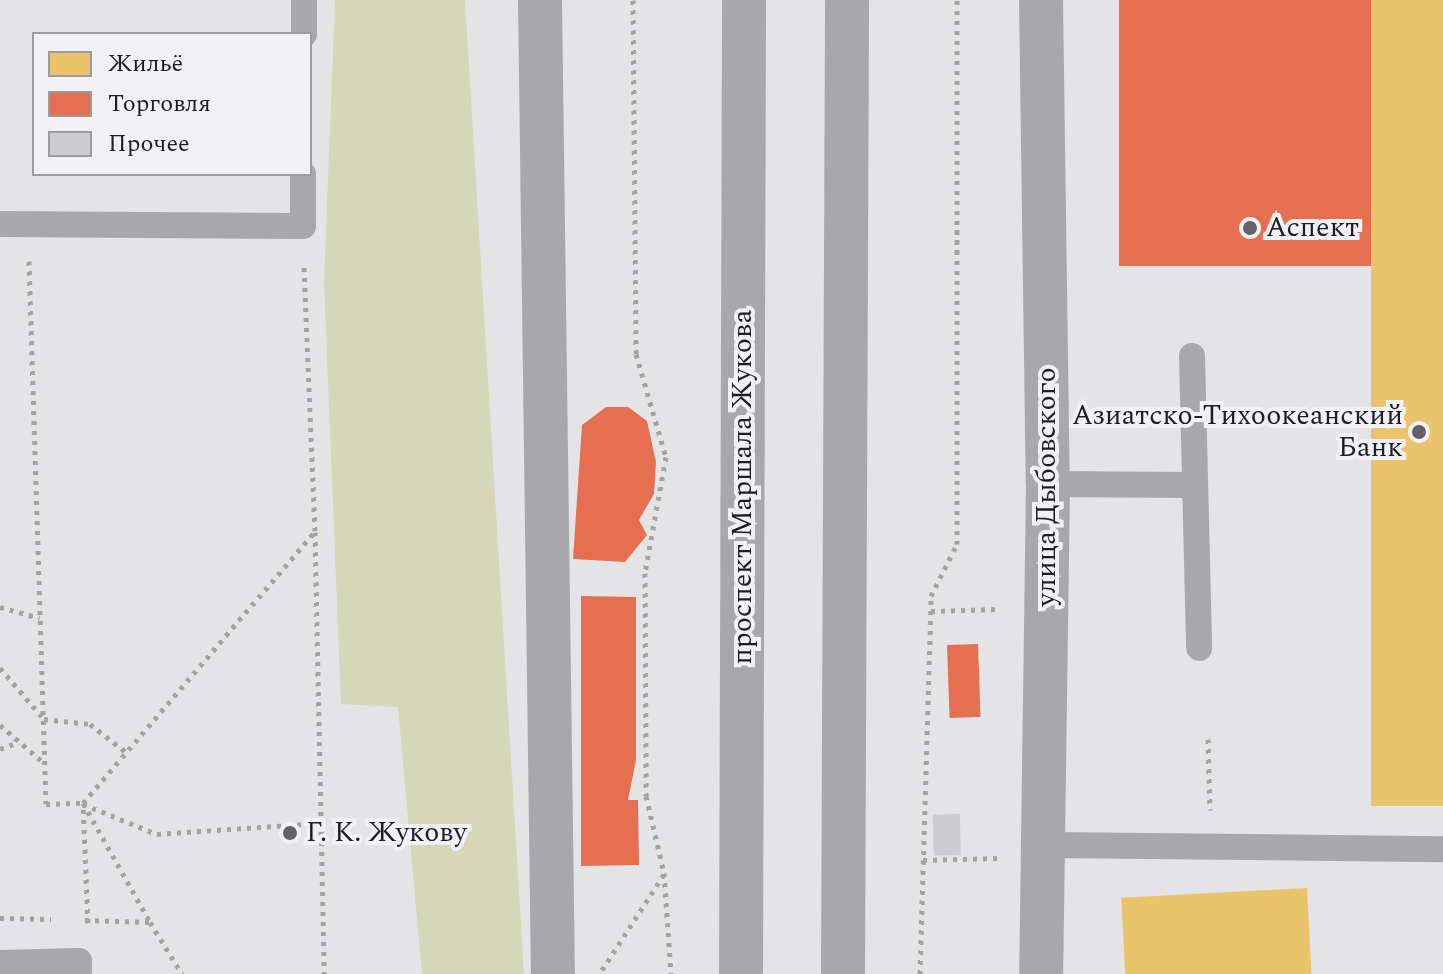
<!DOCTYPE html>
<html>
<head>
<meta charset="utf-8">
<style>
	body { margin:0 }
	#map { position:relative; width:1443px; height:974px; overflow:hidden; background:#e4e4e7; font-family:Spectral,serif }
	div>[style] { position:absolute }
	.green>* { inset:0; background:#d5d7b9 }
	.homes>* { inset:0; background:#e9c46a; transform-origin:0 0 }
	.shops>* { inset:0; background:#e76f51; transform-origin:0 0 }
	.building>* { inset:0; background:#cdcdcf; transform-origin:0 0 }
	.path>* { height:5px; margin-top:-2.5px; transform-origin:0; background:repeating-linear-gradient(90deg,#a3a3a3 0 4px,transparent 0 10px) }
	.service>* { height:26px; margin:-13px; padding:0 13px; transform-origin:13px; border-radius:13px; background:#a8a8aa }
	.tertiary>* { height:44px; margin:-22px; padding:0 22px; transform-origin:22px; border-radius:22px; background:#a8a8aa }
	.secondary>* { height:44px; margin:-22px; padding:0 22px; transform-origin:22px; border-radius:22px; background:#a8a8aa }
	.dots>* { width:22px; height:22px; translate:-50% -50%; box-sizing:border-box; border:4px solid #f0f0f5; border-radius:50% }
	span { translate:-50% -50%; white-space:nowrap; text-align:center; line-height:1.15; -webkit-text-stroke:8px #f0f0f5; paint-order:stroke }
	.poi-label { font-size:28px; color:#1e1e20 }
	.left { translate:0 -50%; text-align:left }
	.right { translate:-100% -50%; text-align:right }
	.street-label { font-size:28px; color:#1e1e20 }
	.legend { position:absolute; left:32px; top:32px; width:280px; height:144px; box-sizing:border-box; background:#f0f0f5; border:2px solid #9c9ca0; margin:0; padding:10px 14px; list-style:none; font-size:24px; color:#1e1e20 }
	.legend li { display:flex; align-items:center; gap:16px; height:40px }
	.legend b { width:40px; border:2px solid #9c9ca0 }
</style>
</head>
<body>
<div id="map">
	<div class="green">
		<i style="clip-path:polygon(335px 0,465px 0,524px 974px,422px 974px,398px 707px,341px 704px,324px 282px)"></i>
	</div>
	<div class="homes">
		<i style="left:1371px;top:0;width:72px;height:806px"></i>
		<i style="left:1307px;top:888px;width:86px;height:186px;rotate:87deg"></i>
	</div>
	<div class="shops">
		<i style="left:1119px;top:0;width:252px;height:266px"></i>
		<i style="clip-path:polygon(606px 407px,628px 407px,647px 421px,656px 462px,654px 494px,639px 520px,647px 535px,625px 562px,573px 559px,582px 425px)"></i>
		<i style="clip-path:polygon(581px 596px,636px 597px,636px 760px,628px 800px,638px 800px,639px 865px,581px 866px)"></i>
		<i style="left:978px;top:644px;width:73px;height:31px;rotate:88deg"></i>
	</div>
	<div class="building">
		<i style="left:960px;top:814px;width:41px;height:27px;rotate:89deg"></i>
	</div>
	<div class="path">
		<i style="left:633px;top:0;width:354px;rotate:89.5deg"></i>
		<i style="left:636px;top:354px;width:107px;rotate:73.8deg"></i>
		<i style="left:666px;top:457px;width:118px;rotate:100.3deg"></i>
		<i style="left:645px;top:573px;width:223px;rotate:89.7deg"></i>
		<i style="left:646px;top:796px;width:79px;rotate:76.8deg"></i>
		<i style="left:664px;top:873px;width:101px;rotate:86deg"></i>
		<i style="left:29px;top:261px;width:543px;rotate:88.21deg"></i>
		<i style="left:46px;top:804px;width:37px;rotate:-2deg"></i>
		<i style="left:83px;top:803px;width:137px;rotate:60.6deg"></i>
		<i style="left:315px;top:532px;width:442px;rotate:88.8deg"></i>
		<i style="left:0;top:607px;width:41px;rotate:15.4deg"></i>
		<i style="left:931px;top:611px;width:67px;rotate:-1.7deg"></i>
		<i style="left:0;top:668px;width:67px;rotate:49.2deg"></i>
		<i style="left:44px;top:719px;width:46px;rotate:6.2deg"></i>
		<i style="left:90px;top:724px;width:46px;rotate:37.9deg"></i>
		<i style="left:0;top:725px;width:60px;rotate:40.9deg"></i>
		<i style="left:1208px;top:739px;width:71px;rotate:88.4deg"></i>
		<i style="left:0;top:749px;width:20px;rotate:-20deg"></i>
		<i style="left:83px;top:804px;width:80px;rotate:22.1deg"></i>
		<i style="left:157px;top:834px;width:163px;rotate:-3.9deg"></i>
		<i style="left:923px;top:860px;width:75px;rotate:-1.5deg"></i>
		<i style="left:0;top:918px;width:51px;rotate:1.1deg"></i>
		<i style="left:85px;top:920px;width:65px;rotate:1.8deg"></i>
		<i style="left:150px;top:922px;width:61px;rotate:58.4deg"></i>
		<i style="left:88px;top:923px;width:120px;rotate:-92.4deg"></i>
		<i style="left:83px;top:803px;width:358px;rotate:-49.5deg"></i>
		<i style="left:315px;top:531px;width:268px;rotate:-92.4deg"></i>
		<i style="left:602px;top:970px;width:114px;rotate:-57.1deg"></i>
		<i style="left:920px;top:974px;width:378px;rotate:-88.3deg"></i>
		<i style="left:931px;top:596px;width:58px;rotate:-63.4deg"></i>
		<i style="left:957px;top:544px;width:544px;rotate:-90deg"></i>
	</div>
	<div class="service">
		<i style="left:304px;top:34px;width:34px;rotate:-90deg"></i>
		<i style="left:0;top:224px;width:303px;rotate:0.4deg"></i>
		<i style="left:303px;top:226px;width:52px;rotate:-90deg"></i>
		<i style="left:1192px;top:356px;width:292px;rotate:88.6deg"></i>
		<i style="left:1048px;top:484px;width:147px;rotate:0.4deg"></i>
		<i style="left:1048px;top:845px;width:395px;rotate:0.6deg"></i>
		<i style="left:0;top:963px;width:79px;rotate:-1.5deg"></i>
		<i style="left:79px;top:961px;width:13px;rotate:90deg"></i>
	</div>
	<div class="tertiary">
		<i style="left:540px;top:0;width:974px;rotate:89.24deg"></i>
		<i style="left:1041px;top:0;width:484px;rotate:89.2deg"></i>
		<i style="left:1048px;top:484px;width:490px;rotate:90.8deg"></i>
	</div>
	<div class="secondary">
		<i style="left:741px;top:974px;width:974px;rotate:-89.82deg"></i>
		<i style="left:843px;top:974px;width:974px;rotate:-89.76deg"></i>
	</div>
	<div class="dots">
		<i style="left:1250px;top:228px;background:#636366"></i>
		<i style="left:1419px;top:432px;background:#636366"></i>
		<i style="left:290px;top:833px;background:#636366"></i>
	</div>
	<div class="poi-label">
		<span class="left" style="left:1266px;top:228px">Аспект</span>
		<span class="right" style="left:1403px;top:432px">Азиатско-Тихоокеанский<br>Банк</span>
		<span class="left" style="left:306px;top:833px">Г. К. Жукову</span>
	</div>
	<div class="street-label">
		<span style="left:743px;top:487px;rotate:-90deg">проспект Маршала Жукова</span>
		<span style="left:1047px;top:487px;rotate:-90deg">улица Дыбовского</span>
	</div>
	<ul class="legend">
	<li><b style="height:22px;background:#e9c46a"></b>Жильё</li>
	<li><b style="height:22px;background:#e76f51"></b>Торговля</li>
	<li><b style="height:22px;background:#cdcdcf"></b>Прочее</li>
	</ul>
</div>
</body>
</html>
